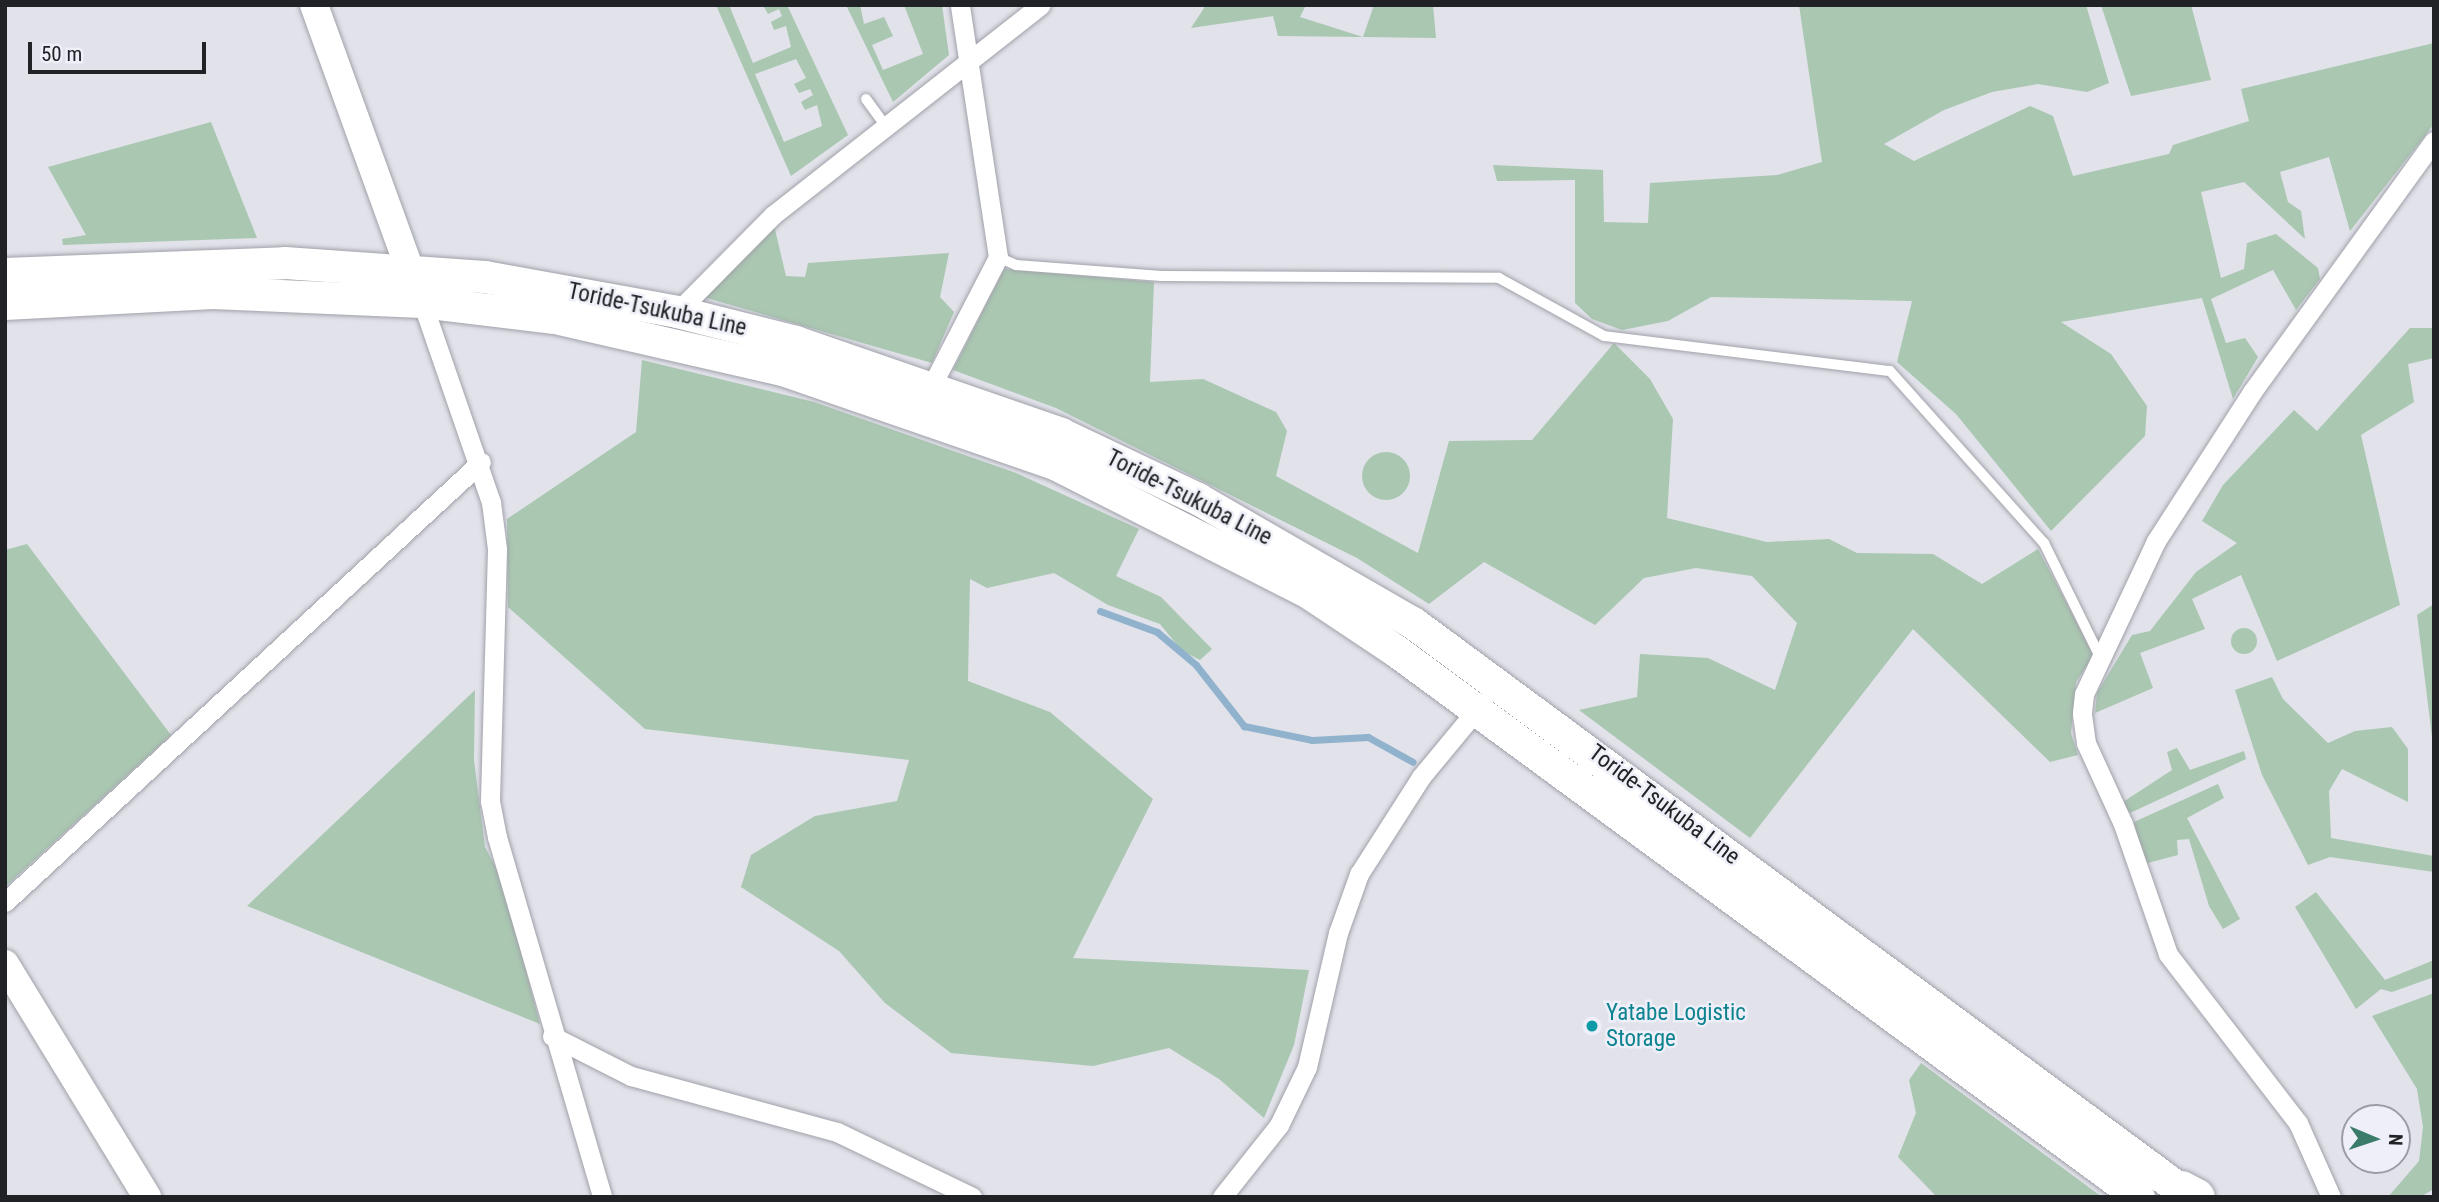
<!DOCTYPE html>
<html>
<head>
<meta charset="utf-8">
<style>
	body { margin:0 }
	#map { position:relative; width:2439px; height:1202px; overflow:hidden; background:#e1e2ea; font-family:"Roboto Condensed",sans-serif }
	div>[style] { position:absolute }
	.green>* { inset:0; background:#aac7b2 }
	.round { border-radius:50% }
	.stream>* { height:7px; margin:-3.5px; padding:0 3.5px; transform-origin:3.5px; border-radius:3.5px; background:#90b2cd }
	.roads { filter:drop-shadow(0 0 2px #a0a1a9) drop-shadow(0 0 2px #a0a1a9) }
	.lane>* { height:10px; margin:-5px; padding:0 5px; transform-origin:5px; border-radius:5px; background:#fff }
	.street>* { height:19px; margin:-9.5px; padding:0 9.5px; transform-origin:9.5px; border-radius:9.5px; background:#fff }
	.secondary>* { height:28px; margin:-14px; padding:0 14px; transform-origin:14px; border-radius:14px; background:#fff }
	.primary>* { height:32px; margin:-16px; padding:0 16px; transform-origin:16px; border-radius:16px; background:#fff }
	.highway>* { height:37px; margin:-18.5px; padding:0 18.5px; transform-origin:18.5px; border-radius:18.5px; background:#fff }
	.dots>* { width:19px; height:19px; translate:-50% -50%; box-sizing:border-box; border:4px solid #eeeff8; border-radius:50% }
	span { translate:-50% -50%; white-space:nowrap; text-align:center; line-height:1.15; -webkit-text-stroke:5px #eeeff8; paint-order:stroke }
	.street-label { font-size:23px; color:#212225 }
	.culture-label { font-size:23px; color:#0d838f }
	.left { translate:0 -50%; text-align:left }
	.frame { position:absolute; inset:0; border:7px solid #212225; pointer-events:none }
	.north { position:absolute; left:2341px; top:1104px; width:70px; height:70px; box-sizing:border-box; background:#eeeff8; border:2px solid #9c9da4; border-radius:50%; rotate:92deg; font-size:19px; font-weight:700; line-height:28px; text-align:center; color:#212225 }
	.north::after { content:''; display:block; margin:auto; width:24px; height:32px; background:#3a7b69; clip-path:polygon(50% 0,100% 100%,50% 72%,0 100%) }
	.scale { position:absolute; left:28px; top:42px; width:178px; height:32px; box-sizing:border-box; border:4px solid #212225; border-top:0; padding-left:9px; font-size:21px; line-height:24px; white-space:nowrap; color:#212225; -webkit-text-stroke:5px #eeeff8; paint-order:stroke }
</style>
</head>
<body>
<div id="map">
	<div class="green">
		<i style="clip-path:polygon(evenodd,716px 5px,729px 5px,753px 63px,791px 47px,786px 26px,774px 30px,771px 22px,782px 16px,779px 9px,768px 14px,763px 5px,787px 5px,848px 135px,791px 176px,716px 5px,796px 59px,806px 78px,794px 84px,799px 93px,810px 89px,813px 95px,801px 102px,805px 110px,817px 105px,822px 126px,784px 142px,755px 74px,796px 59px)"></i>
		<i style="clip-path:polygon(846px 5px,860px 5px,864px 24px,884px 17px,893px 36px,872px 45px,883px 70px,923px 54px,904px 5px,942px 5px,949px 55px,893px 102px)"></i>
		<i style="clip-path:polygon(1206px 5px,1306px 5px,1300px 17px,1363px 37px,1374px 5px,1433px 5px,1436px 38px,1363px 37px,1278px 36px,1273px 16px,1191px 28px)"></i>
		<i style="clip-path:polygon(1799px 5px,2086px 5px,2109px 83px,2087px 92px,2038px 84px,1992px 92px,1944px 110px,1884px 144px,1914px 161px,2030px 106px,2053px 116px,2073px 176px,2169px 154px,2173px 145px,2249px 121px,2241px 89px,2434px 43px,2434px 124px,2350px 231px,2329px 157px,2280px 172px,2288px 202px,2301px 211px,2305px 239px,2244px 182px,2201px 192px,2221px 278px,2244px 269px,2247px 243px,2276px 234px,2318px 268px,2320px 279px,2296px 310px,2273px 270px,2211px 299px,2226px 343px,2245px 338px,2258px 357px,2233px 399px,2202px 298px,2061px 322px,2111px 354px,2147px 406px,2145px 436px,2051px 531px,1956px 414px,1897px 362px,1912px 301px,1711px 297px,1668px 321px,1622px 330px,1592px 319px,1575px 303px,1575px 180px,1497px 181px,1493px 165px,1603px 170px,1604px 222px,1648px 223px,1650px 183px,1777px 175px,1822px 162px)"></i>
		<i style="clip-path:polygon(2101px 5px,2191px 5px,2211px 80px,2131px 96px)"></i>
		<i style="clip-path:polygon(211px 122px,257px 238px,63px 245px,62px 239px,86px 235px,48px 167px)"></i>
		<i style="clip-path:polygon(774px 225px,786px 276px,805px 277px,808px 263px,949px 253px,940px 297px,954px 312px,932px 363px,703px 297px)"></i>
		<i style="clip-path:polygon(1004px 269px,1154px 282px,1150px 382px,1203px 379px,1276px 412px,1287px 431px,1276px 476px,1418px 553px,1449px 441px,1532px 440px,1614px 343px,1650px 379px,1673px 419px,1667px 518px,1767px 542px,1829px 539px,1857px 553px,1933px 554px,1982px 584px,2038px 549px,2094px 655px,2076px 682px,2071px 733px,2078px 755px,2050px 762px,1913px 629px,1750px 838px,1579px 710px,1637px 697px,1640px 654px,1708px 658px,1775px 690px,1797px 623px,1752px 576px,1696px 568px,1644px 578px,1595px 625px,1484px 562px,1429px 604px,1357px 558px,1056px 408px,953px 370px)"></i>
		<i style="clip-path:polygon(2410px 328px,2434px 328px,2434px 358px,2408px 364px,2414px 402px,2361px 435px,2400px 605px,2277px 661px,2241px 575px,2192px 599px,2205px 629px,2140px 653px,2153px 688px,2095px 713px,2097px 693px,2132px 635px,2150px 631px,2196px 572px,2237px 543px,2202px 521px,2223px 485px,2294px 410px,2317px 431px)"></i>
		<i style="clip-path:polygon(642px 360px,814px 402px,1016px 473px,1139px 529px,1116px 576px,1161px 597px,1212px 649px,1200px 660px,1182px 651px,1160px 624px,1108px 605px,1054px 573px,987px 588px,970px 579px,968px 681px,1050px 712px,1153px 799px,1073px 958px,1309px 970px,1294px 1045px,1264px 1118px,1219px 1079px,1169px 1048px,1093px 1066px,951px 1053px,885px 1003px,839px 951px,741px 887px,751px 855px,815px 816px,897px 801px,909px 760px,645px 729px,508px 607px,507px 519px,636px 432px)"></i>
		<i class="round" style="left:1362px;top:452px;width:48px;height:48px"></i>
		<i style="clip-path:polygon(27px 544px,171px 735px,5px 887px,5px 550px)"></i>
		<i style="clip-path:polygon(2434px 604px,2434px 745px,2433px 745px,2417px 615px)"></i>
		<i class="round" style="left:2231px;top:628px;width:26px;height:26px"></i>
		<i style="clip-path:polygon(2272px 677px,2283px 699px,2328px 743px,2355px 731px,2392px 727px,2408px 749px,2408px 802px,2342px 769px,2329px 791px,2331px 838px,2434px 856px,2434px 872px,2330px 857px,2308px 865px,2262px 775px,2235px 690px)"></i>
		<i style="clip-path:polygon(475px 690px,474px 760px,485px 847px,501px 877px,540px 1024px,247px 906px)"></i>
		<i style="clip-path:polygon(2177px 748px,2190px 770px,2244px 751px,2246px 759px,2130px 813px,2123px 802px,2172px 770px,2167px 752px)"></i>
		<i style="clip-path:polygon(2218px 784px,2224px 798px,2187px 818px,2240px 919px,2223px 929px,2209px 906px,2189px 839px,2177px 840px,2178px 855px,2144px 864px,2134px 822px)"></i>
		<i style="clip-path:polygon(2316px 892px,2385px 980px,2434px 960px,2434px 977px,2392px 992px,2381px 989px,2356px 1009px,2295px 907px)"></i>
		<i style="clip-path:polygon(2434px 993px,2434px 1189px,2420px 1197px,2388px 1197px,2419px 1161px,2423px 1127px,2417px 1089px,2372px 1016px)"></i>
		<i style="clip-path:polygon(1921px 1063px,2102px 1197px,1937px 1197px,1898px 1157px,1916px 1113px,1909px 1080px)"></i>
	</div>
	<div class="stream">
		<i style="left:1100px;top:611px;width:61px;rotate:20.2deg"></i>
		<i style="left:1157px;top:632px;width:51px;rotate:40.2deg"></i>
		<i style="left:1196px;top:665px;width:78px;rotate:51.8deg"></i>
		<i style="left:1244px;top:726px;width:69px;rotate:11.6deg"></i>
		<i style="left:1312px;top:740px;width:56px;rotate:-3.1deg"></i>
		<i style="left:1368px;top:737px;width:51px;rotate:29.1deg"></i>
	</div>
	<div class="roads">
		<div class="lane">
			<i style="left:866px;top:99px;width:34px;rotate:54deg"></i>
			<i style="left:998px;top:257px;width:20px;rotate:24deg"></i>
			<i style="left:1016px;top:265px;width:146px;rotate:4.3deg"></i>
			<i style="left:1162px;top:276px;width:337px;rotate:0.3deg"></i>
			<i style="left:1499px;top:278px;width:120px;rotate:28.9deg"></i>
			<i style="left:1604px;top:336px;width:288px;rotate:7deg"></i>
			<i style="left:1890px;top:371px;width:231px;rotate:48.2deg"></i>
			<i style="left:2044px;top:543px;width:127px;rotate:63.8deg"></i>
		</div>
		<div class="street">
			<i style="left:422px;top:302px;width:212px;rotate:71deg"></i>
			<i style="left:491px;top:502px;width:47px;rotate:82.7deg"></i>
			<i style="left:497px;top:549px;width:252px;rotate:91.6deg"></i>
			<i style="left:490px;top:801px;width:37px;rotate:79deg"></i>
			<i style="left:497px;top:837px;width:375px;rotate:73.7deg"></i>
			<i style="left:677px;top:312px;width:136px;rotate:-45.3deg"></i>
			<i style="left:773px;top:215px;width:340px;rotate:-38.1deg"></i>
			<i style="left:932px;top:385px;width:144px;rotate:-62.7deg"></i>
			<i style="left:998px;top:257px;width:255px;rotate:-98.6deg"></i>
			<i style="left:5px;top:902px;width:648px;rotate:-42.75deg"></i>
			<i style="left:552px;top:1036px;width:89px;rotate:26.9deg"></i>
			<i style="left:631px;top:1076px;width:213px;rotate:15.2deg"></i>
			<i style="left:837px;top:1132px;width:150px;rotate:25.7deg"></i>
			<i style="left:1222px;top:1197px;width:92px;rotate:-51.6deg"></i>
			<i style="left:1279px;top:1125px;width:64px;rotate:-64.2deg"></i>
			<i style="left:1307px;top:1067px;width:138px;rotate:-77deg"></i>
			<i style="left:1338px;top:933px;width:63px;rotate:-70.4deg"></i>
			<i style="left:1359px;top:874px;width:115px;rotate:-57.4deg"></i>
			<i style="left:1421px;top:777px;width:97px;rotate:-50.4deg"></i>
			<i style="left:2331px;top:1197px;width:81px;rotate:-114deg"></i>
			<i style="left:2298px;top:1123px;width:213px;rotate:-127.6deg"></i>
			<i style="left:2168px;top:954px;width:138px;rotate:-109.1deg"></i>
			<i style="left:2123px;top:824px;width:89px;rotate:-114.6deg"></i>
			<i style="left:2086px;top:743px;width:30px;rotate:-98deg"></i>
			<i style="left:2082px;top:713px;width:19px;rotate:-84deg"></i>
			<i style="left:2084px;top:694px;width:169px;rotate:-64.8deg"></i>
			<i style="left:2156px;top:541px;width:177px;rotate:-57.2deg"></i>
			<i style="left:2252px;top:392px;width:310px;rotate:-54.1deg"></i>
		</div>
		<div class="secondary">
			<i style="left:314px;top:5px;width:302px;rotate:70.1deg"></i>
			<i style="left:5px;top:964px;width:273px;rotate:58.6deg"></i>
		</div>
		<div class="primary">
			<i style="left:5px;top:274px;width:280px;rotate:-2.2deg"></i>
			<i style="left:285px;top:263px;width:200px;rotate:4deg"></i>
			<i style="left:485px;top:277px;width:195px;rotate:10.3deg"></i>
			<i style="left:677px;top:312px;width:123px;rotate:14.1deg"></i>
			<i style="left:796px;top:342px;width:281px;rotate:19.1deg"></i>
			<i style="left:1061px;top:434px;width:152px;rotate:25.4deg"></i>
			<i style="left:1198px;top:499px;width:248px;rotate:30deg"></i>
			<i style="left:1413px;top:623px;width:966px;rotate:36.45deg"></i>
			<i style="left:5px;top:304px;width:208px;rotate:-3deg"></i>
			<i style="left:213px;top:293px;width:209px;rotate:2.5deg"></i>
			<i style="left:422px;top:302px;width:134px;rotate:6.9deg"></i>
			<i style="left:555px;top:318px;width:237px;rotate:12.9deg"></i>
			<i style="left:786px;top:371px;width:285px;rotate:19.1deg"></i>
			<i style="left:1055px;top:464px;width:285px;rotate:26.9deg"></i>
			<i style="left:1309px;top:593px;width:105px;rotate:33.7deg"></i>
			<i style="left:1396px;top:651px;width:922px;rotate:36.31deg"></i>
		</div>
		<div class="highway">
			<i style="left:2181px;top:1189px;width:17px;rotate:28deg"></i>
		</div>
	</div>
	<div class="dots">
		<i style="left:1592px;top:1026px;background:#0f9aa8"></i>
	</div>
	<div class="street-label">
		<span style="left:657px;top:310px;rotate:12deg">Toride-Tsukuba Line</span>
		<span style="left:1189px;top:498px;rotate:27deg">Toride-Tsukuba Line</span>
		<span style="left:1664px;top:805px;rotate:37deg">Toride-Tsukuba Line</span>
	</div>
	<div class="culture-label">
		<span class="left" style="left:1606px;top:1026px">Yatabe Logistic<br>Storage</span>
	</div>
	<div class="frame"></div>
	<div class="north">N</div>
	<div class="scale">50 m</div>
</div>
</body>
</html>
